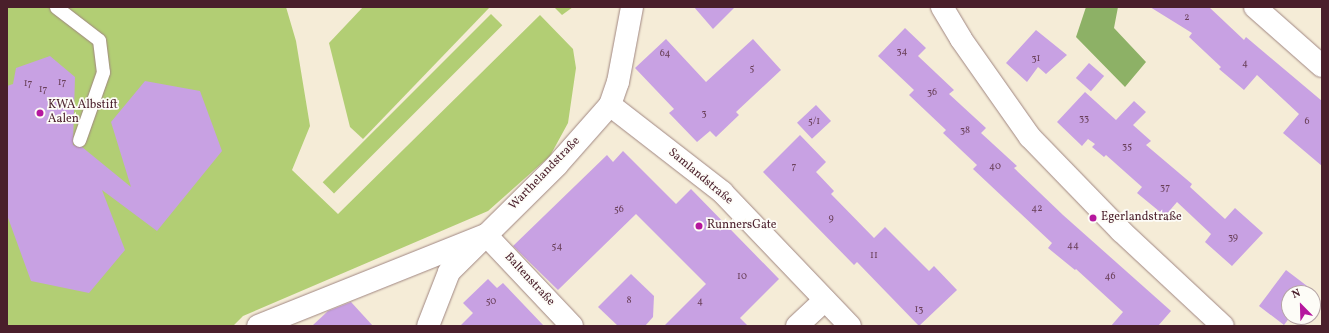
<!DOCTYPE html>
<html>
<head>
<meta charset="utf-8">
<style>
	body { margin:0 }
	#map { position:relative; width:1329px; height:333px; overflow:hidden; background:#f5ecd7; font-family:Vollkorn,serif }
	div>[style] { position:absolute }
	.green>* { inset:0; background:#b2ce74; transform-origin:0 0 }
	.forest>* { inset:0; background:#8db166 }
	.building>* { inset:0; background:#c8a1e3; transform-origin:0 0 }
	.roads { filter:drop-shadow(0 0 1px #a08681) drop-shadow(0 0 1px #a08681) }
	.service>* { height:13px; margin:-6.5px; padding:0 6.5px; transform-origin:6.5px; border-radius:6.5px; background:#fff }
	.minor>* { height:22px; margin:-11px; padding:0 11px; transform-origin:11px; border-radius:11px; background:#fff }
	.dots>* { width:11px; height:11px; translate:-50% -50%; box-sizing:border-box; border:2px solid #fdfcf7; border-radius:50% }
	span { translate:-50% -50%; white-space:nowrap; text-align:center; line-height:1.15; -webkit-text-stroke:3.5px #fdfcf7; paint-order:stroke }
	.number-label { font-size:10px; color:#6a4059 }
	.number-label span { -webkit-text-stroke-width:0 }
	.poi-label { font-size:12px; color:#4a1f2b }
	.left { translate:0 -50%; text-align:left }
	.street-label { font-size:12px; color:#4a1f2b }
	.frame { position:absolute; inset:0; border:8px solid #4a1f2b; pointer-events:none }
	.north { position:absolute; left:1281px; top:285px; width:40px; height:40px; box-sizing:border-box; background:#fdfcf7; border:1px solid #b5a4a5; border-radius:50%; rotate:337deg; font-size:11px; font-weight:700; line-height:16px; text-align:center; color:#4a1f2b }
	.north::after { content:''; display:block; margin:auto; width:14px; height:18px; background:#b5179e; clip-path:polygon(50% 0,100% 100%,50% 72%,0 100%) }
</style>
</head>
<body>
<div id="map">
	<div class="green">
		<i style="clip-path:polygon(7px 7px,286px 7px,296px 41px,310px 126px,292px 170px,338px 214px,540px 15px,573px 49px,576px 68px,568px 123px,550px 156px,488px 211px,243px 316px,233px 326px,7px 326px)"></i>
		<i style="clip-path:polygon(363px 7px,490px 7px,363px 139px,350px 127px,329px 43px)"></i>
		<i style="clip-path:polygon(554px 7px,573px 7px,562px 15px)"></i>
		<i style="left:491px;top:14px;width:16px;height:238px;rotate:45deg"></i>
	</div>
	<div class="forest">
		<i style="clip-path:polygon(1086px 7px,1118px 7px,1114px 28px,1146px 62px,1125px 87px,1076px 37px)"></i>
	</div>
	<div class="building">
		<i style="clip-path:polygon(694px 7px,735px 7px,713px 29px)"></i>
		<i style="clip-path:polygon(1150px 7px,1209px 7px,1244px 40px,1246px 37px,1322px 101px,1322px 166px,1283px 133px,1299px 114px,1257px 75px,1244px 90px,1219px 69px,1221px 67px,1189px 37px,1192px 33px)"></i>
		<i style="clip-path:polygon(905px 28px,926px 48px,918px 56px,954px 90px,949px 94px,986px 128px,981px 133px,1017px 166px,1014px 168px,1063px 215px,1171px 311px,1158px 326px,1111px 326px,1123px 312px,1076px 269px,1075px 270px,1048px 248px,1052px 243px,973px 169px,977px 165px,943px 133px,946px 130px,909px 95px,914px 90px,878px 56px)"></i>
		<i style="clip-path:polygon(1036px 30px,1067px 55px,1046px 74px,1038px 67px,1027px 82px,1006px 63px)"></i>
		<i style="clip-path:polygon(666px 39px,706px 82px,753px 39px,781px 70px,736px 112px,739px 115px,716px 137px,710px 131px,697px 142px,669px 113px,674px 109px,635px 68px)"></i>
		<i style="clip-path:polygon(50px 56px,75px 77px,73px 145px,82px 147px,131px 187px,111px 122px,145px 81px,200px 91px,222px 151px,157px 231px,102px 190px,125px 250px,89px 293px,31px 281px,7px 215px,7px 86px,13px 84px,16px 68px)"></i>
		<i style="left:1089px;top:63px;width:20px;height:20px;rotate:41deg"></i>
		<i style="clip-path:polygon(1085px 92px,1116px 120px,1134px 101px,1146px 112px,1133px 125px,1151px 141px,1146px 145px,1192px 184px,1190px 187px,1225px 219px,1235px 208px,1263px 233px,1232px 266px,1205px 242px,1211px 234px,1177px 202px,1165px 216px,1137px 193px,1142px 187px,1106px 155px,1104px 157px,1092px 147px,1095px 144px,1088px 139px,1082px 146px,1057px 122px)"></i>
		<i style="left:816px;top:105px;width:22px;height:26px;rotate:47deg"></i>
		<i style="clip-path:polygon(800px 135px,826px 162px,816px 172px,834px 191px,831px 194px,874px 238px,885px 227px,929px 271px,934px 266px,957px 290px,919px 326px,857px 262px,854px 265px,763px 172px)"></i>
		<i style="clip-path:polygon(623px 151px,676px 204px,691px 189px,779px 279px,740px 318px,748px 326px,664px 326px,706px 284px,636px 214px,558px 290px,513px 246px,607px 155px,613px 162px)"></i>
		<i style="clip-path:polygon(1286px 270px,1311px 289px,1308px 293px,1289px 293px,1290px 317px,1284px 325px,1259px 306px)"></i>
		<i style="clip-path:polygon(631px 274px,654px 296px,653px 317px,645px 326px,618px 326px,598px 307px)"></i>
		<i style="clip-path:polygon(488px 279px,497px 288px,503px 283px,544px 326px,460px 326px,473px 313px,463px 303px)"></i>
		<i style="clip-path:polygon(351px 302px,373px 326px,312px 326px,328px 311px)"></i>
	</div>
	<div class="roads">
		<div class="service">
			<i style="left:56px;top:7px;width:54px;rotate:37.5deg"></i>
			<i style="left:99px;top:40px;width:32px;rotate:83deg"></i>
			<i style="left:103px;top:72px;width:72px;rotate:109.4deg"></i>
		</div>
		<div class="minor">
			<i style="left:942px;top:7px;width:37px;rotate:59deg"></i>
			<i style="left:961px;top:39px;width:120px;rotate:54.9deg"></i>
			<i style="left:1030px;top:137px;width:131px;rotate:45.9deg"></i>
			<i style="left:1121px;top:231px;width:139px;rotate:43deg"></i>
			<i style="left:1255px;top:7px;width:89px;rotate:41.4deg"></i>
			<i style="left:610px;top:105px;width:142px;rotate:37.8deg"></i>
			<i style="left:722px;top:192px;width:185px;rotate:46.3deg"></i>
			<i style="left:258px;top:326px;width:245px;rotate:-21.8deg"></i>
			<i style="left:486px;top:235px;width:125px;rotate:46.6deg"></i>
			<i style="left:428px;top:326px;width:58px;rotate:-68.7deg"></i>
			<i style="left:449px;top:272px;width:152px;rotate:-44.7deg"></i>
			<i style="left:557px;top:165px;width:80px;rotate:-48.5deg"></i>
			<i style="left:610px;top:105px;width:24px;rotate:-71deg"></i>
			<i style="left:618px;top:82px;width:76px;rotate:-79.4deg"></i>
			<i style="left:797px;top:326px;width:38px;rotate:-43deg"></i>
		</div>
	</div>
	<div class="dots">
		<i style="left:40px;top:113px;background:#b5179e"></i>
		<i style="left:1093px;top:218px;background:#b5179e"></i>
		<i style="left:699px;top:226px;background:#b5179e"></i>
	</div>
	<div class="number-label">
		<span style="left:1187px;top:18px">2</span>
		<span style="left:902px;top:52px">34</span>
		<span style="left:665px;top:54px">64</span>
		<span style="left:1036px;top:59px">31</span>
		<span style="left:1245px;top:64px">4</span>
		<span style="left:752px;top:69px">5</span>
		<span style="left:62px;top:83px">17</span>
		<span style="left:28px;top:84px">17</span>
		<span style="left:43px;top:90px">17</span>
		<span style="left:932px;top:93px">36</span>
		<span style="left:704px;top:114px">3</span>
		<span style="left:1084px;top:119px">33</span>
		<span style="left:814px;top:122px">5/1</span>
		<span style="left:1307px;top:122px">6</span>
		<span style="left:965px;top:131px">38</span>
		<span style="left:1127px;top:147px">35</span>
		<span style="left:794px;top:167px">7</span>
		<span style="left:995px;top:167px">40</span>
		<span style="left:1165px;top:188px">37</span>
		<span style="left:1037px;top:209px">42</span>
		<span style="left:619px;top:210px">56</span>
		<span style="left:831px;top:219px">9</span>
		<span style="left:1233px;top:238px">39</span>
		<span style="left:1073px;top:246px">44</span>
		<span style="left:557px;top:247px">54</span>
		<span style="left:874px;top:256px">11</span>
		<span style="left:742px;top:277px">10</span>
		<span style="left:1110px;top:277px">46</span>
		<span style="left:629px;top:301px">8</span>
		<span style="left:491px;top:302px">50</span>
		<span style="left:700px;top:302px">4</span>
		<span style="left:919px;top:310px">13</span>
	</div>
	<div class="poi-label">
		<span class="left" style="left:48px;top:113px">KWA Albstift<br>Aalen</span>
		<span class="left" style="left:1101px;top:218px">Egerlandstraße</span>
		<span class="left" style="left:707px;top:226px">RunnersGate</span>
	</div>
	<div class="street-label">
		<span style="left:545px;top:174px;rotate:-46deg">Warthelandstraße</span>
		<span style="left:700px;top:177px;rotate:40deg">Samlandstraße</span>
		<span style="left:529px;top:280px;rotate:47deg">Baltenstraße</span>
	</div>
	<div class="frame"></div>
	<div class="north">N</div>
</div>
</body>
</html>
